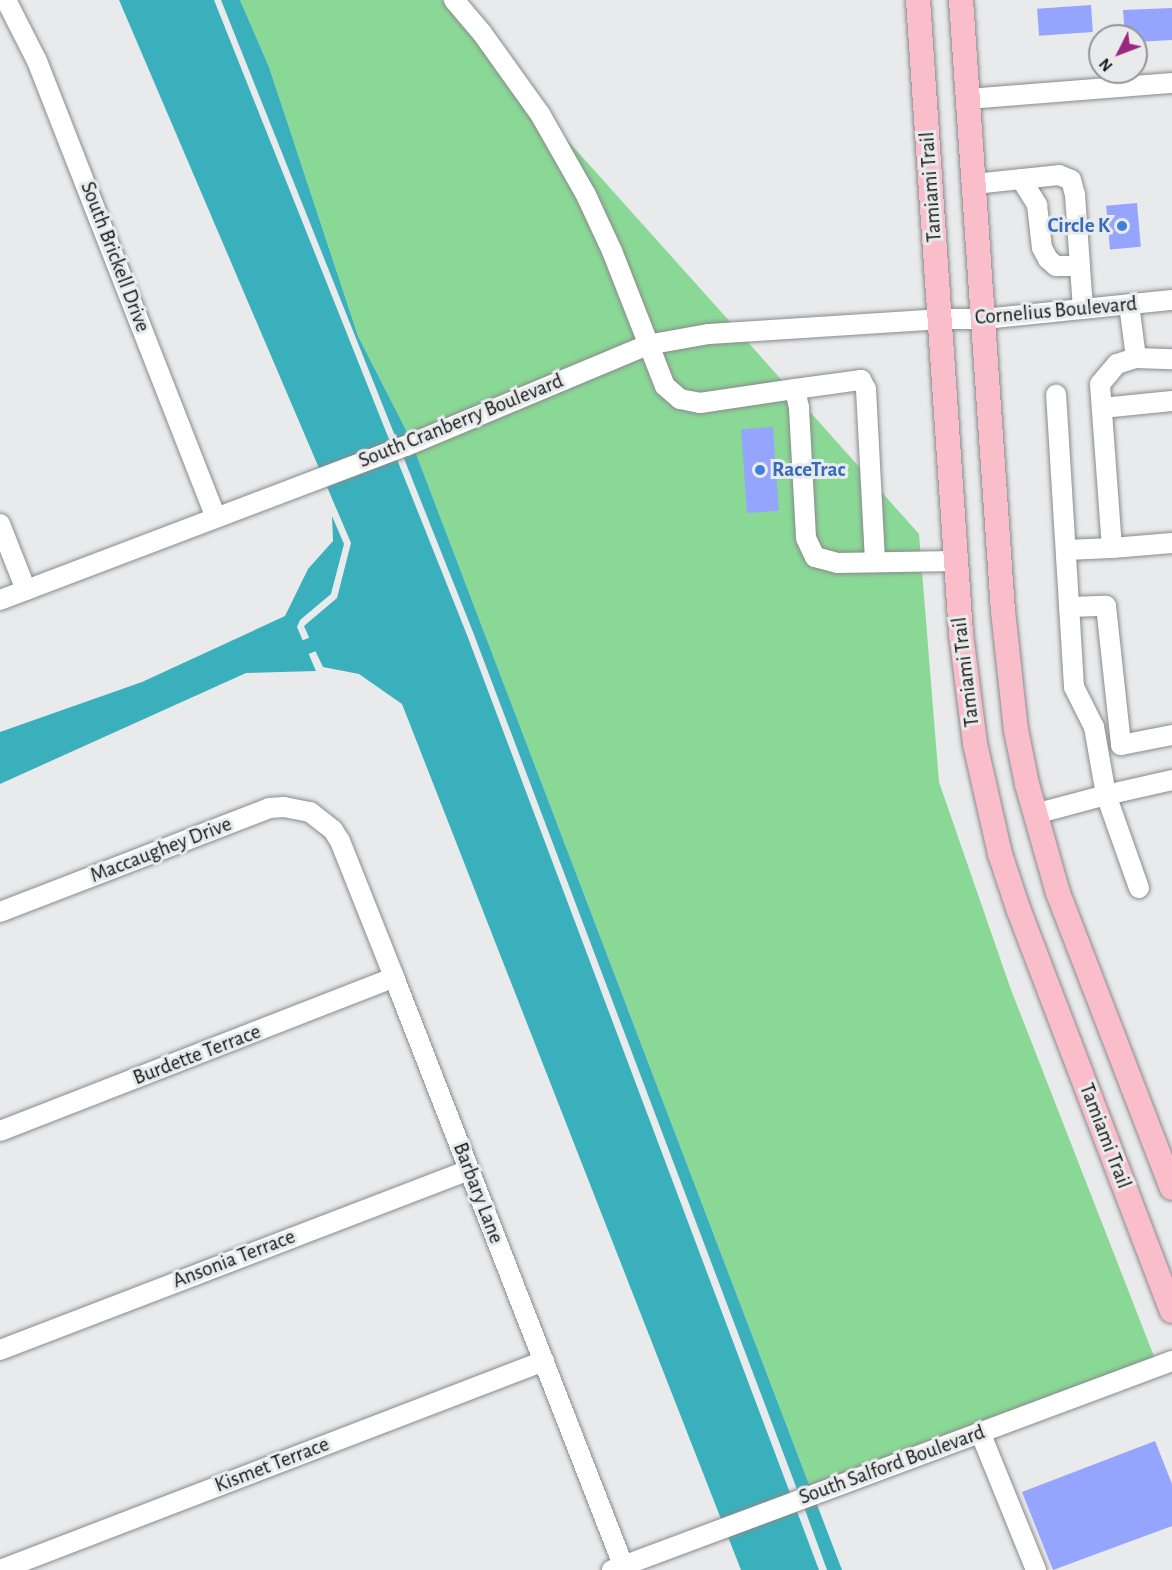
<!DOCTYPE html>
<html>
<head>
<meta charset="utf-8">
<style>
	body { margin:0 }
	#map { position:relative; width:1172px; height:1570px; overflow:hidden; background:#e9eaeb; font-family:"Alegreya Sans",sans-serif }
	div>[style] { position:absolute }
	.green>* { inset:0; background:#8ad896 }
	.water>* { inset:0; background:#3bb0bd }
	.canal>* { height:15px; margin:-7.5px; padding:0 7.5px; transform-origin:7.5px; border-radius:7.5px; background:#3bb0bd }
	.building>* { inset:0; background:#95a5fe; transform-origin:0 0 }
	.roads { filter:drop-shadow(0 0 2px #8a8a8b) drop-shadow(0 0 2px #8a8a8b) }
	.minor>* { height:20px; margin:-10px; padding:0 10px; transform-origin:10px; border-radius:10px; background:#fff }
	.major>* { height:24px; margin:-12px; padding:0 12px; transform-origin:12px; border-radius:12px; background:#fabeca }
	.dots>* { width:16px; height:16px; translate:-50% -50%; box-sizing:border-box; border:3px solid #e9eaeb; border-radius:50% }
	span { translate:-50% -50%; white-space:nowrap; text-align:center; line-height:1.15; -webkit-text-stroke:6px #e9eaeb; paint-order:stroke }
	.street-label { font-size:21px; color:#161616 }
	.shop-label { font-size:21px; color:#366cbe; font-weight:700 }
	.right { translate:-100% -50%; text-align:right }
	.left { translate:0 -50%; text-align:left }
	.north { position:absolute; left:1088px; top:24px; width:60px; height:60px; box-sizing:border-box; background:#e9eaeb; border:2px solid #959596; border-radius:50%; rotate:228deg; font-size:16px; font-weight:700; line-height:24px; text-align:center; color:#161616 }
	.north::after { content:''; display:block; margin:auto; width:21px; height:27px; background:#9d257e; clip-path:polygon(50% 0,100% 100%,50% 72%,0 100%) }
</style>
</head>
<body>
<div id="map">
	<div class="green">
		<i style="clip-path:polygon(240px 0,442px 0,476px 39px,533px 119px,578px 200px,605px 255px,637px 341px,409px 436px,358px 336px,269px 67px)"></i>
		<i style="clip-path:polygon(559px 131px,732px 324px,653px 336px,620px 247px)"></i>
		<i style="clip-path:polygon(745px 339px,919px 534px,939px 782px,1010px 987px,1155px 1359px,810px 1487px,415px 451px,649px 353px,708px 342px)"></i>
	</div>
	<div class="water">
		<i style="clip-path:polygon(119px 0,214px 0,467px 635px,819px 1570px,741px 1570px,402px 704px,359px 674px,323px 667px,312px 644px,304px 626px,337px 598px,351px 543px)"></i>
		<i style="clip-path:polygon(221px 0,240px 0,269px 67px,358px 336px,409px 436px,397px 441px)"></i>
		<i style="clip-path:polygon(415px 451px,810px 1487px,798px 1492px,473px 632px,403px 456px)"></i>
		<i style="clip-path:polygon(332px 516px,344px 544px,331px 594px,300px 620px,297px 627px,316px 671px,246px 673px,0 784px,0 732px,142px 682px,285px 616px,308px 569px,333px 541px)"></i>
		<i style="clip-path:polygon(816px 1502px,842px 1570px,827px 1570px,804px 1507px)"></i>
	</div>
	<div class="canal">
		<i style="left:287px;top:654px;width:27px;rotate:-22deg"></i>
	</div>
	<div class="building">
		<i style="left:1091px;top:5px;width:27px;height:54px;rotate:86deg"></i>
		<i style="clip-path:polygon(1172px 8px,1172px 40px,1136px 42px,1136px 36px,1125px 36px,1123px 10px)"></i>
		<i style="left:1137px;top:203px;width:44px;height:31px;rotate:85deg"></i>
		<i style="left:773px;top:427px;width:84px;height:32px;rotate:86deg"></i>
		<i style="clip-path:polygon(1155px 1441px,1172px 1484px,1172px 1526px,1053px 1570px,1022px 1492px)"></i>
	</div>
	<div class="roads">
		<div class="minor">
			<i style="left:6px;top:0;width:68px;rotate:63.1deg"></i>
			<i style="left:37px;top:61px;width:490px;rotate:68.6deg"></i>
			<i style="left:454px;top:0;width:43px;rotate:49.7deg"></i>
			<i style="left:482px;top:33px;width:100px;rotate:54.4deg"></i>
			<i style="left:540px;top:114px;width:93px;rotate:60.4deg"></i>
			<i style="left:586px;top:195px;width:62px;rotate:65.1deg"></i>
			<i style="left:612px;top:251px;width:145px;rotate:68.6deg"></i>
			<i style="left:665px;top:386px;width:20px;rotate:41deg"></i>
			<i style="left:680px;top:399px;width:20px;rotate:11deg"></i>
			<i style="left:700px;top:403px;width:96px;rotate:-8.4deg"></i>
			<i style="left:795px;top:389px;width:19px;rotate:78deg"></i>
			<i style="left:799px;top:408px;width:130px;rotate:86.9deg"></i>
			<i style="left:806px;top:538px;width:21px;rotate:65deg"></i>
			<i style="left:815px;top:557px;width:23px;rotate:15deg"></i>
			<i style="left:837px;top:563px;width:119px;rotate:-1deg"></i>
			<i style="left:968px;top:99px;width:205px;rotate:-4.5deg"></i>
			<i style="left:1021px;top:179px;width:31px;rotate:58deg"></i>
			<i style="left:1037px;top:205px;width:43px;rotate:83.4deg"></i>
			<i style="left:1042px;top:248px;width:13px;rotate:61deg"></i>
			<i style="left:1048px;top:259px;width:11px;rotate:41deg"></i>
			<i style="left:1056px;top:266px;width:24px"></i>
			<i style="left:974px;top:184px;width:85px;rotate:-6deg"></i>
			<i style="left:1059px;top:175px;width:13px;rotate:23deg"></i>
			<i style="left:1071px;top:180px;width:16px;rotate:75deg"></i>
			<i style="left:1075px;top:195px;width:114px;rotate:86deg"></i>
			<i style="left:1136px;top:358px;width:36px;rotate:2deg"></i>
			<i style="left:795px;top:389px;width:67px;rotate:-7.8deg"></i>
			<i style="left:861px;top:380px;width:10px;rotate:61deg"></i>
			<i style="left:866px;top:389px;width:173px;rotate:87deg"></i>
			<i style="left:1102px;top:408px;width:70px;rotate:-5.7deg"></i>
			<i style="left:0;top:524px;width:71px;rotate:68.5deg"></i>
			<i style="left:1112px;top:548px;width:60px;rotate:-4.8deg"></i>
			<i style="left:1066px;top:550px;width:46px;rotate:-2.5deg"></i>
			<i style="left:1112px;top:548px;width:164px;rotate:-94.2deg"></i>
			<i style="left:1100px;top:384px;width:26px;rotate:-50deg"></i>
			<i style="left:1117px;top:364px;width:20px;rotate:-18deg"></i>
			<i style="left:1136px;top:358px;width:54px;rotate:-97.4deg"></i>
			<i style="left:0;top:600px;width:434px;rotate:-20.8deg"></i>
			<i style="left:406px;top:446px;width:261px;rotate:-22.7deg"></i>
			<i style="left:647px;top:345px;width:63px;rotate:-10.1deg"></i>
			<i style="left:709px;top:334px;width:230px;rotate:-3.7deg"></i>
			<i style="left:939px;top:319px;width:45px"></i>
			<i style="left:984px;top:319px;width:189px;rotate:-5.8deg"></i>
			<i style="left:1069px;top:607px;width:37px;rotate:-2deg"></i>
			<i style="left:1106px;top:606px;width:140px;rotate:83.8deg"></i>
			<i style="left:1121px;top:745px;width:52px;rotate:-11.1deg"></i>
			<i style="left:1035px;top:814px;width:73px;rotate:-15deg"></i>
			<i style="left:1106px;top:795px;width:69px;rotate:-100deg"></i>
			<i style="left:1094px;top:727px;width:45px;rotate:-116.6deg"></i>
			<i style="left:1074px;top:687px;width:293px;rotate:-93.5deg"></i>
			<i style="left:1139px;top:888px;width:99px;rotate:-109.5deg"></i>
			<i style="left:1106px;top:795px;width:68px;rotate:-12.8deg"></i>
			<i style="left:0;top:912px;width:288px;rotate:-21.1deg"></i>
			<i style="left:269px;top:808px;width:15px;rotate:-4deg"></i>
			<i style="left:284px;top:807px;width:26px;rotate:11deg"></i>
			<i style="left:310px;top:812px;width:29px;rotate:38deg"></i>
			<i style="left:333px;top:830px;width:13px;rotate:58deg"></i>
			<i style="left:340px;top:841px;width:146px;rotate:68.3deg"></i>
			<i style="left:394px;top:977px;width:636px;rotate:68.72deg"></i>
			<i style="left:0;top:1131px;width:423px;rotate:-21.3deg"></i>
			<i style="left:0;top:1350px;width:502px;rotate:-21deg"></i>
			<i style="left:980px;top:1432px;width:149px;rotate:67.9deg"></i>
			<i style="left:0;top:1570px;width:583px;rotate:-21.02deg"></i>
			<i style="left:612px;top:1570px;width:598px;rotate:-20.47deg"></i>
		</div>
		<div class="major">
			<i style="left:918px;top:0;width:635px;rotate:86.12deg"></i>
			<i style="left:961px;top:634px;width:111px;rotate:82.7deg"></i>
			<i style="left:975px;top:744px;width:113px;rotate:77.2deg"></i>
			<i style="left:1000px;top:854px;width:60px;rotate:71.6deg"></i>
			<i style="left:1019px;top:911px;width:428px;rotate:69.1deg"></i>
			<i style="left:961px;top:0;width:612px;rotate:86.07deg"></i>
			<i style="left:1003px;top:611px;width:120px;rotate:83.8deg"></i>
			<i style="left:1016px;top:730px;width:55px;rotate:78.5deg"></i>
			<i style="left:1027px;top:784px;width:113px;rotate:74.1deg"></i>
			<i style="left:1058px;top:893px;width:316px;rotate:68.9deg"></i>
		</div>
	</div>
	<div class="dots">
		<i style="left:1122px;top:226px;background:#3f7fe0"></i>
		<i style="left:760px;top:470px;background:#3f7fe0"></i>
	</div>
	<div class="street-label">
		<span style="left:931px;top:187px;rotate:-94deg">Tamiami Trail</span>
		<span style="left:115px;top:257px;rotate:69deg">South Brickell Drive</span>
		<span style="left:1056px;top:311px;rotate:-5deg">Cornelius Boulevard</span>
		<span style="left:461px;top:421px;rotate:-22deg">South Cranberry Boulevard</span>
		<span style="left:966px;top:672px;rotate:-97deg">Tamiami Trail</span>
		<span style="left:161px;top:850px;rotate:-21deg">Maccaughey Drive</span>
		<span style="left:197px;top:1055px;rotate:-21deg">Burdette Terrace</span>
		<span style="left:1105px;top:1136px;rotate:69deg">Tamiami Trail</span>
		<span style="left:478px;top:1193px;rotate:69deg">Barbary Lane</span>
		<span style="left:234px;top:1259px;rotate:-21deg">Ansonia Terrace</span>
		<span style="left:272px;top:1465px;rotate:-21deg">Kismet Terrace</span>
		<span style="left:892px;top:1465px;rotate:-20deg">South Salford Boulevard</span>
	</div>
	<div class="shop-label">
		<span class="right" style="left:1110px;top:226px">Circle K</span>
		<span class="left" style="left:772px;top:470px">RaceTrac</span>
	</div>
	<div class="north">N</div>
</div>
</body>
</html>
